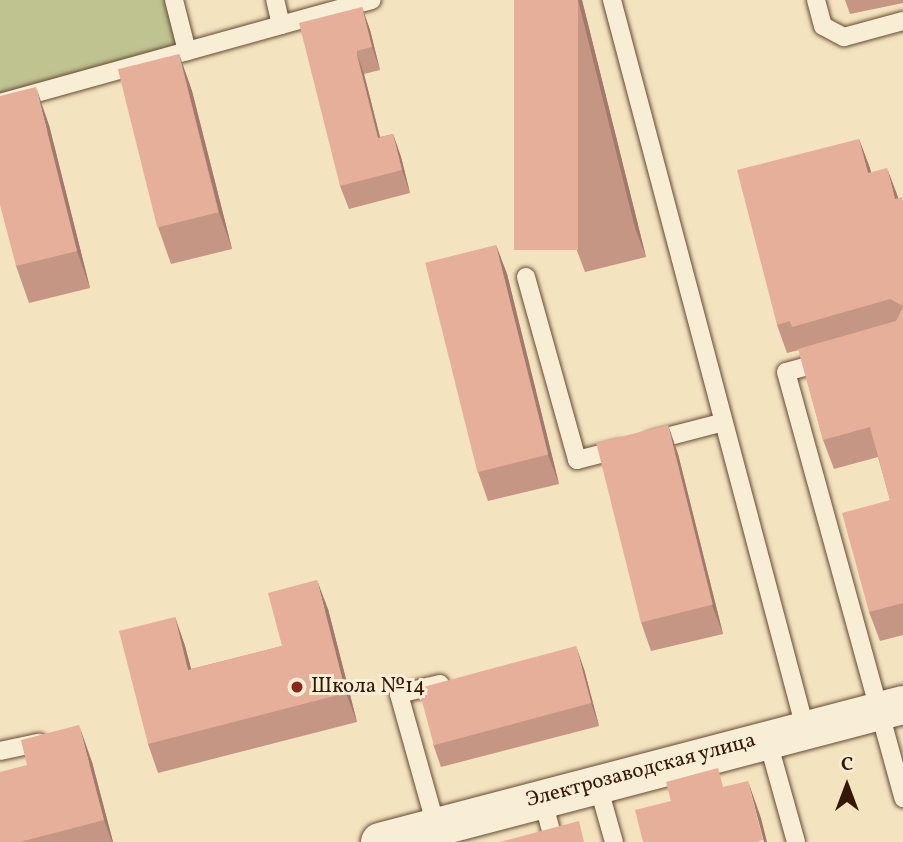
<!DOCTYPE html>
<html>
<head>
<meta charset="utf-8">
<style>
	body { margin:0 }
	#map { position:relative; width:903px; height:842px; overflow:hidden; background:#f4e3bf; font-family:Vollkorn,serif }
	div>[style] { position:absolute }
	.green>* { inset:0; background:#bec390 }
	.roads { filter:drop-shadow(0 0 2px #644a33) drop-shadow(0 0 2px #644a33) }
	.service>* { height:18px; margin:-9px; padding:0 9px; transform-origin:9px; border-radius:9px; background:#f8edd5 }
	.tertiary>* { height:38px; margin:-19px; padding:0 19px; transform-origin:19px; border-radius:19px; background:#f8edd5 }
	.wall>* { inset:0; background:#c69684 }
	.shaded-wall>* { inset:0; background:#a17a6c }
	.building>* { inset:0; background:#e6af9a; transform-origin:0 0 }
	.dots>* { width:19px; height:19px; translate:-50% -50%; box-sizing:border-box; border:4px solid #f8edd5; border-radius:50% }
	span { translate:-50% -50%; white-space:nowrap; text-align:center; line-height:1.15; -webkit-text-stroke:6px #f8edd5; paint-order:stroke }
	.poi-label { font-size:21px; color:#341704 }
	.left { translate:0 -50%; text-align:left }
	.street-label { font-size:21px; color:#341704 }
	.north { position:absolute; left:812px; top:751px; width:70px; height:70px; -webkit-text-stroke:5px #f8edd5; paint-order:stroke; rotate:0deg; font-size:19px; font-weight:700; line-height:28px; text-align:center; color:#341704 }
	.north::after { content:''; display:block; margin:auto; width:24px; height:32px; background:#341704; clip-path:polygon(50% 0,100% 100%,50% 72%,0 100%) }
</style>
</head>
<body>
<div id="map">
	<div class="green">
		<i style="clip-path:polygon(0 0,168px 0,179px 47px,0 96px)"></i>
	</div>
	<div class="roads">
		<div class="service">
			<i style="left:174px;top:0;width:53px;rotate:75.7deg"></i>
			<i style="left:612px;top:0;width:753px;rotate:75.15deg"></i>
			<i style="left:816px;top:0;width:27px;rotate:75deg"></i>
			<i style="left:823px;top:26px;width:24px;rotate:28deg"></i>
			<i style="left:844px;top:37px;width:61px;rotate:-15.2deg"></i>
			<i style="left:281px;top:25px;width:94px;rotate:-15.4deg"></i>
			<i style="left:0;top:103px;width:292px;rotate:-15.5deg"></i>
			<i style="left:281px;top:25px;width:26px;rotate:-103deg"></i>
			<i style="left:526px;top:277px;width:190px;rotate:74.4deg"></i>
			<i style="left:577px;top:460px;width:44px;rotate:-14.3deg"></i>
			<i style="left:826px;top:361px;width:41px;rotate:164.6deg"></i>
			<i style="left:786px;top:372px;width:442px;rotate:74.6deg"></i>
			<i style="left:651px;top:441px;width:75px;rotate:-14.6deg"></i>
			<i style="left:767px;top:738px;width:108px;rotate:74.4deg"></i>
			<i style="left:0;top:751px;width:40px;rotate:-12deg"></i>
			<i style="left:597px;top:782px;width:62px;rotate:74.2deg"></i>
			<i style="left:542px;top:797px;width:47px;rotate:75.1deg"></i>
			<i style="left:436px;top:826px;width:137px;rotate:-105.7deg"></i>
			<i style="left:399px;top:694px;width:42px;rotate:-13.7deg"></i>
		</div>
		<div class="tertiary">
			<i style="left:380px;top:842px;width:541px;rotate:-14.68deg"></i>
		</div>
	</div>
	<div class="wall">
		<i style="clip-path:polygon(514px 0,582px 0,646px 257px,585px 272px,574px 243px)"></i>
		<i style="clip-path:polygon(845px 0,903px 0,903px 3px,850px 14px)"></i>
		<i style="clip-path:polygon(362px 7px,370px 30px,380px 70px,364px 74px,380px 137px,393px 134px,401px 157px,410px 193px,349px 209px,340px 186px)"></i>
		<i style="clip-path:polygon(179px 54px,192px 91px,232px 249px,171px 264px,158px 227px)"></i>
		<i style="clip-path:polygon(49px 125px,90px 288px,29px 303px,16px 266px)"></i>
		<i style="clip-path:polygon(859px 139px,871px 172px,898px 198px,903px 201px,903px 635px,880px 641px,869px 612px,890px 500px,878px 457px,834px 469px,823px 440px,799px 350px,787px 353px,777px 325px)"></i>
		<i style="clip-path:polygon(496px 245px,507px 274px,559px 484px,488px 501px,478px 472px)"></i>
		<i style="clip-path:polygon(668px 425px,678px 454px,723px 634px,651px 651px,641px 622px)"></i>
		<i style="clip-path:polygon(328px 609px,357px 722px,158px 773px,148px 744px,175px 617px,185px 646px,191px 669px,282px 646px)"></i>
		<i style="clip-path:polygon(584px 669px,599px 726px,441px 767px,433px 744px)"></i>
		<i style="clip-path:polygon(92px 762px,113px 842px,0 842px)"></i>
	</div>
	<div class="shaded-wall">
		<i style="clip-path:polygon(578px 0,582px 0,646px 257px,635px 228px)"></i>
		<i style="clip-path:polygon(362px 7px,370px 30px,380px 70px,372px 47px)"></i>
		<i style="clip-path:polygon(356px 51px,364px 74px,386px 161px,378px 138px)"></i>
		<i style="clip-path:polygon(179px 54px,192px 91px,232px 249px,219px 212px)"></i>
		<i style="clip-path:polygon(36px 87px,49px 125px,90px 288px,77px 251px)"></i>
		<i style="clip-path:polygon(393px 134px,401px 157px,410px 193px,402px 170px)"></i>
		<i style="clip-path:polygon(859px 139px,870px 168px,878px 202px,868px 173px)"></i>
		<i style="clip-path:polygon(887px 168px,898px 197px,903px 218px,895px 199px)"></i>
		<i style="clip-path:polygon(496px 245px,507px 274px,559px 484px,548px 455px)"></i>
		<i style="clip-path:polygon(668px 425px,678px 454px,723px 634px,712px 605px)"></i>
		<i style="clip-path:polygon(317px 580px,328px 609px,357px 722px,346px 693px)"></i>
		<i style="clip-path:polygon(175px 617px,185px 646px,199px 699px,188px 670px)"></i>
		<i style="clip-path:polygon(576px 646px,584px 669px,599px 726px,591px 703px)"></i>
		<i style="clip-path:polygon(79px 725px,92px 762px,113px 842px,112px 842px,104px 820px)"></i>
		<i style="clip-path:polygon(748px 781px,761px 818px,767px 842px,764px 842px)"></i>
	</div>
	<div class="building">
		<i style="left:514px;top:0;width:64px;height:250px"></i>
		<i style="clip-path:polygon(362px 7px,372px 47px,356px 51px,378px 138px,393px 134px,402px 170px,340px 186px,299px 23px)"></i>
		<i style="left:179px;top:54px;width:163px;height:63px;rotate:76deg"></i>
		<i style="clip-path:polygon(36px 87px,77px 251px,16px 266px,0 205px,0 96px)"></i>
		<i style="clip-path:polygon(859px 139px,868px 173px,887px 168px,895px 199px,902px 197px,903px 202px,903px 306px,890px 299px,792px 327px,790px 321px,777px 325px,737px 170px)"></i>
		<i style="left:496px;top:245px;width:216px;height:73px;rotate:76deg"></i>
		<i style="clip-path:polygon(903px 307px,903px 603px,869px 612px,842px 513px,890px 500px,870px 427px,823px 440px,798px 349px,896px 321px)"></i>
		<i style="left:668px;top:425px;width:185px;height:74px;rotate:76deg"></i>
		<i style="clip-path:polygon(317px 580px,346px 693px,148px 744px,119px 631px,175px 617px,188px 670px,282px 646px,268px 593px)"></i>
		<i style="left:576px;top:646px;width:59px;height:163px;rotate:75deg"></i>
		<i style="clip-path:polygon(79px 725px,104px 820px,20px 842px,0 842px,0 772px,27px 765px,21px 740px)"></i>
		<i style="clip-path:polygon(718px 768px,723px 787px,748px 781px,763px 840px,757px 842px,643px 842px,635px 810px,671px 801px,666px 782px)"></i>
		<i style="clip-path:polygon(579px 821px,584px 842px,500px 842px)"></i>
	</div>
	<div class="dots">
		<i style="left:297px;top:687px;background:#8f2418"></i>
	</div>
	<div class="poi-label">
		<span class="left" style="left:311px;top:687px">Школа №14</span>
	</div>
	<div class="street-label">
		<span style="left:641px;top:771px;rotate:-15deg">Электрозаводская улица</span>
	</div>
	<div class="north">С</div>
</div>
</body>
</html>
